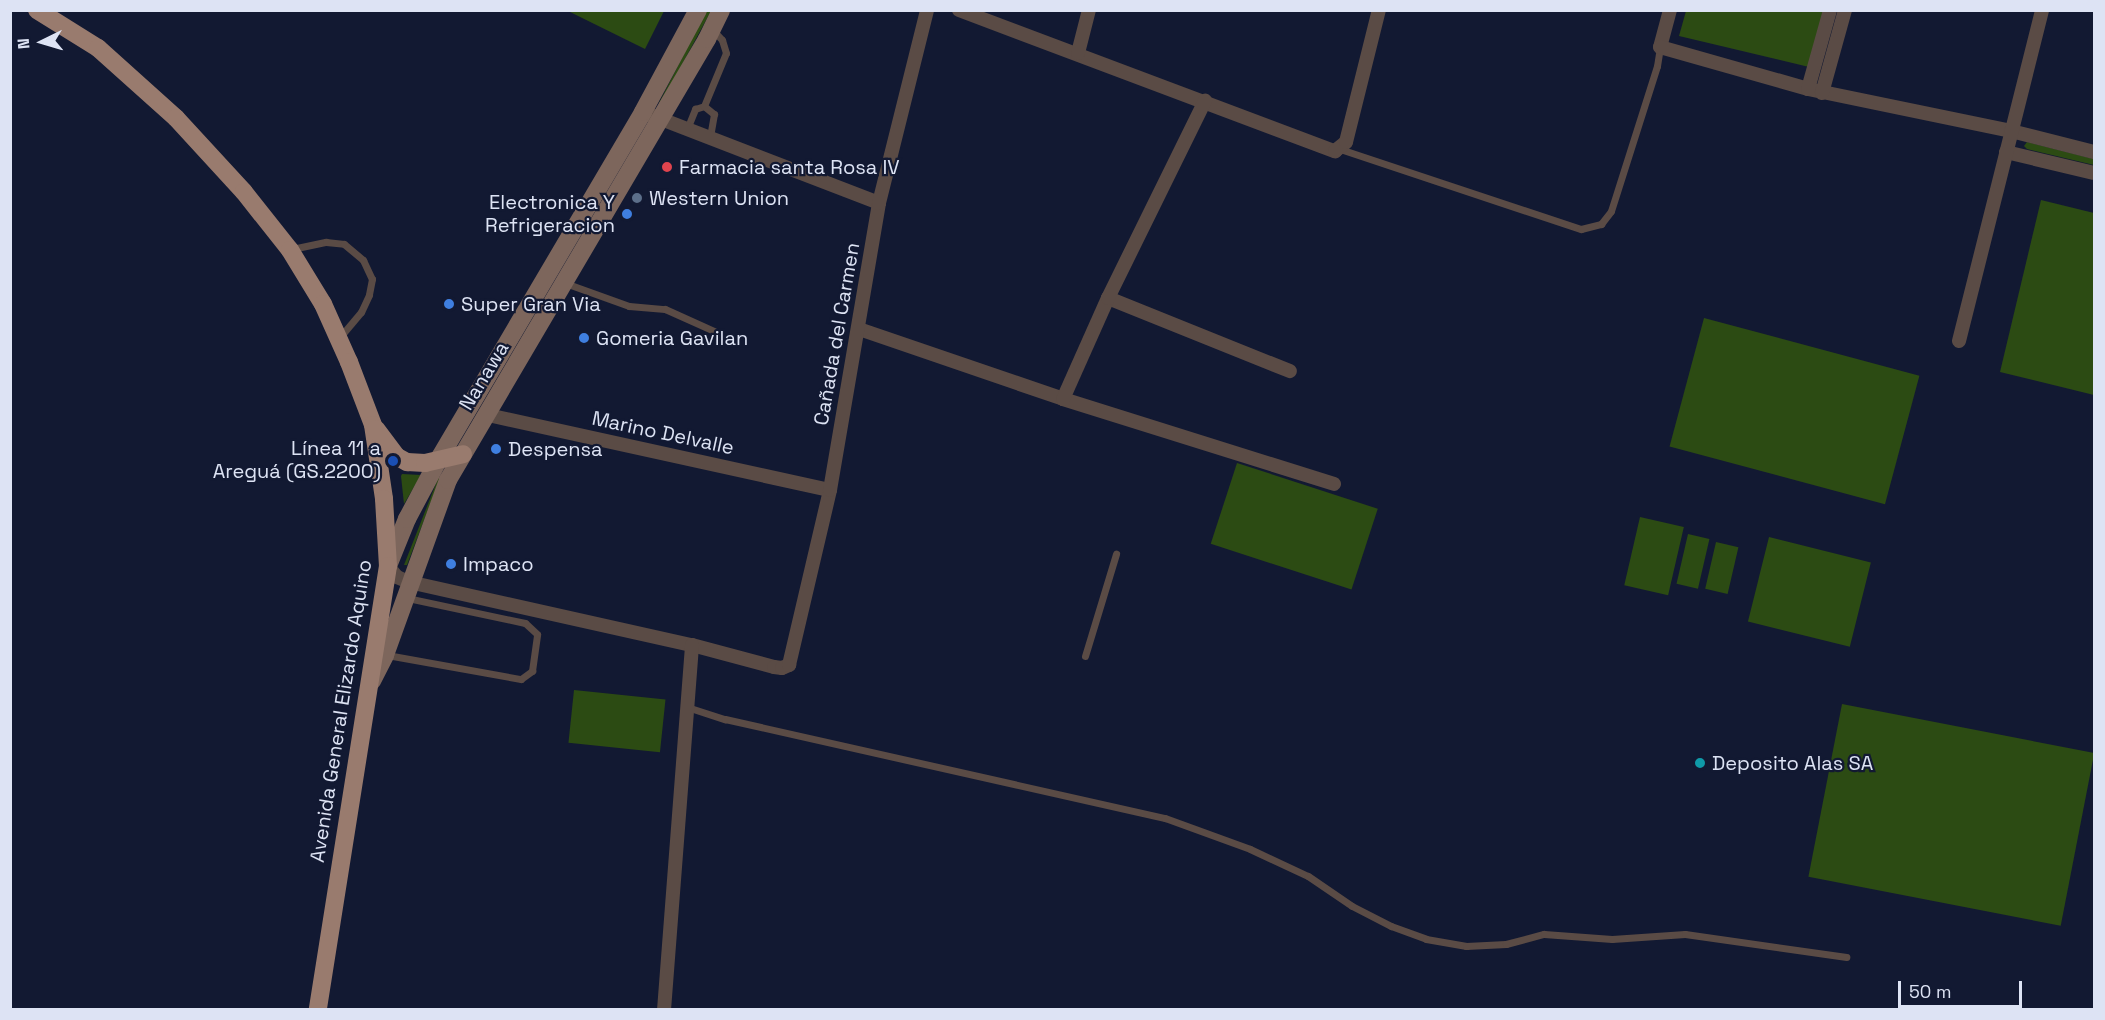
<!DOCTYPE html>
<html>
<head>
<meta charset="utf-8">
<style>
	body { margin:0 }
	#map { position:relative; width:2105px; height:1020px; overflow:hidden; background:#121932; font-family:"Space Grotesk",sans-serif }
	div>[style] { position:absolute }
	.green>* { inset:0; background:#2c4b13; transform-origin:0 0 }
	.lane>* { height:7px; margin:-3.5px; padding:0 3.5px; transform-origin:3.5px; border-radius:3.5px; background:#5a4b45 }
	.street>* { height:14px; margin:-7px; padding:0 7px; transform-origin:7px; border-radius:7px; background:#5a4b45 }
	.secondary>* { height:18px; margin:-9px; padding:0 9px; transform-origin:9px; border-radius:9px; background:#7d665c }
	.primary>* { height:18px; margin:-9px; padding:0 9px; transform-origin:9px; border-radius:9px; background:#997b6e }
	.dots>* { width:16px; height:16px; translate:-50% -50%; box-sizing:border-box; border:3px solid #121932; border-radius:50% }
	span { translate:-50% -50%; white-space:nowrap; text-align:center; line-height:1.15; -webkit-text-stroke:4.5px #121932; paint-order:stroke }
	.poi-label { font-size:20px; color:#dde3f4 }
	.left { translate:0 -50%; text-align:left }
	.right { translate:-100% -50%; text-align:right }
	.street-label { font-size:20px; color:#dde3f4 }
	.frame { position:absolute; inset:0; border:12px solid #dde3f4; pointer-events:none }
	.north { position:absolute; left:12px; top:12px; width:60px; height:60px; -webkit-text-stroke:4px #121932; paint-order:stroke; rotate:265deg; font-size:16px; font-weight:700; line-height:24px; text-align:center; color:#dde3f4 }
	.north::after { content:''; display:block; margin:auto; width:21px; height:27px; background:#dde3f4; clip-path:polygon(50% 0,100% 100%,50% 72%,0 100%) }
	.scale { position:absolute; left:1898px; top:981px; width:124px; height:27px; box-sizing:border-box; border:3px solid #dde3f4; border-top:0; padding-left:8px; font-size:18px; line-height:21px; white-space:nowrap; color:#dde3f4; -webkit-text-stroke:4px #121932; paint-order:stroke }
</style>
</head>
<body>
<div id="map">
	<div class="green">
		<i style="clip-path:polygon(568px 11px,664px 11px,645px 49px)"></i>
		<i style="clip-path:polygon(706px 11px,711px 11px,661px 103px,659px 103px)"></i>
		<i style="clip-path:polygon(1686px 11px,1826px 11px,1809px 67px,1679px 36px)"></i>
		<i style="clip-path:polygon(2027px 142px,2094px 159px,2094px 165px,2027px 149px,2024px 146px)"></i>
		<i style="clip-path:polygon(2041px 200px,2094px 213px,2094px 395px,2000px 372px)"></i>
		<i style="left:1704px;top:318px;width:223px;height:133px;rotate:15deg"></i>
		<i style="left:1237px;top:463px;width:148px;height:85px;rotate:18deg"></i>
		<i style="clip-path:polygon(402px 474px,421px 475px,404px 504px,401px 476px)"></i>
		<i style="clip-path:polygon(439px 476px,440px 478px,407px 565px,404px 565px)"></i>
		<i style="left:1640px;top:517px;width:45px;height:70px;rotate:13deg"></i>
		<i style="left:1688px;top:534px;width:22px;height:51px;rotate:13deg"></i>
		<i style="left:1769px;top:537px;width:105px;height:87px;rotate:14deg"></i>
		<i style="left:1716px;top:542px;width:23px;height:48px;rotate:13deg"></i>
		<i style="left:574px;top:690px;width:92px;height:53px;rotate:6deg"></i>
		<i style="left:1842px;top:704px;width:257px;height:176px;rotate:11deg"></i>
	</div>
	<div class="lane">
		<i style="left:704px;top:106px;width:57px;rotate:-67.5deg"></i>
		<i style="left:726px;top:53px;width:14px;rotate:-107deg"></i>
		<i style="left:722px;top:40px;width:13px;rotate:-132deg"></i>
		<i style="left:687px;top:129px;width:22px;rotate:-68deg"></i>
		<i style="left:695px;top:109px;width:9px;rotate:-18deg"></i>
		<i style="left:704px;top:106px;width:13px;rotate:39deg"></i>
		<i style="left:714px;top:114px;width:23px;rotate:100deg"></i>
		<i style="left:1340px;top:149px;width:254px;rotate:18.4deg"></i>
		<i style="left:1581px;top:229px;width:21px;rotate:-14deg"></i>
		<i style="left:1601px;top:224px;width:16px;rotate:-52deg"></i>
		<i style="left:1611px;top:211px;width:152px;rotate:-72.4deg"></i>
		<i style="left:1657px;top:66px;width:19px;rotate:-81deg"></i>
		<i style="left:292px;top:249px;width:35px;rotate:-12deg"></i>
		<i style="left:326px;top:242px;width:18px;rotate:6deg"></i>
		<i style="left:344px;top:244px;width:25px;rotate:40deg"></i>
		<i style="left:363px;top:260px;width:21px;rotate:65deg"></i>
		<i style="left:372px;top:279px;width:16px;rotate:101deg"></i>
		<i style="left:369px;top:295px;width:19px;rotate:115deg"></i>
		<i style="left:361px;top:312px;width:33px;rotate:130deg"></i>
		<i style="left:565px;top:283px;width:68px;rotate:19.8deg"></i>
		<i style="left:629px;top:306px;width:36px;rotate:5deg"></i>
		<i style="left:665px;top:309px;width:54px;rotate:24.2deg"></i>
		<i style="left:387px;top:655px;width:136px;rotate:10.2deg"></i>
		<i style="left:521px;top:679px;width:14px;rotate:-36deg"></i>
		<i style="left:532px;top:671px;width:37px;rotate:-82deg"></i>
		<i style="left:537px;top:634px;width:16px;rotate:-137deg"></i>
		<i style="left:525px;top:623px;width:121px;rotate:-168deg"></i>
		<i style="left:1085px;top:656px;width:107px;rotate:-73.1deg"></i>
		<i style="left:687px;top:707px;width:40px;rotate:18deg"></i>
		<i style="left:725px;top:719px;width:451px;rotate:12.7deg"></i>
		<i style="left:1165px;top:818px;width:90px;rotate:20deg"></i>
		<i style="left:1250px;top:849px;width:64px;rotate:25deg"></i>
		<i style="left:1308px;top:876px;width:53px;rotate:34.3deg"></i>
		<i style="left:1352px;top:906px;width:44px;rotate:27.1deg"></i>
		<i style="left:1391px;top:926px;width:37px;rotate:20deg"></i>
		<i style="left:1426px;top:939px;width:41px;rotate:9.9deg"></i>
		<i style="left:1466px;top:946px;width:40px;rotate:-2.9deg"></i>
		<i style="left:1506px;top:944px;width:39px;rotate:-15deg"></i>
		<i style="left:1544px;top:934px;width:68px;rotate:4.2deg"></i>
		<i style="left:1612px;top:939px;width:73px;rotate:-3.9deg"></i>
		<i style="left:1685px;top:934px;width:163px;rotate:8.1deg"></i>
	</div>
	<div class="street">
		<i style="left:959px;top:10px;width:402px;rotate:20.6deg"></i>
		<i style="left:1335px;top:151px;width:14px;rotate:-39deg"></i>
		<i style="left:1346px;top:142px;width:136px;rotate:-76deg"></i>
		<i style="left:1670px;top:10px;width:38px;rotate:105deg"></i>
		<i style="left:1660px;top:47px;width:154px;rotate:15.8deg"></i>
		<i style="left:1808px;top:89px;width:207px;rotate:11.7deg"></i>
		<i style="left:2011px;top:131px;width:86px;rotate:14.2deg"></i>
		<i style="left:1078px;top:53px;width:44px;rotate:-75.7deg"></i>
		<i style="left:1808px;top:89px;width:82px;rotate:-74.4deg"></i>
		<i style="left:1822px;top:93px;width:86px;rotate:-74.5deg"></i>
		<i style="left:643px;top:112px;width:253px;rotate:21.1deg"></i>
		<i style="left:2006px;top:152px;width:90px;rotate:13.4deg"></i>
		<i style="left:1108px;top:298px;width:196px;rotate:21.9deg"></i>
		<i style="left:859px;top:329px;width:216px;rotate:18.9deg"></i>
		<i style="left:1063px;top:399px;width:284px;rotate:17.4deg"></i>
		<i style="left:1959px;top:341px;width:341px;rotate:-75.9deg"></i>
		<i style="left:1063px;top:399px;width:111px;rotate:-66deg"></i>
		<i style="left:1108px;top:298px;width:220px;rotate:-63.8deg"></i>
		<i style="left:488px;top:415px;width:350px;rotate:12.4deg"></i>
		<i style="left:388px;top:566px;width:14px;rotate:51deg"></i>
		<i style="left:397px;top:577px;width:13px;rotate:23deg"></i>
		<i style="left:409px;top:582px;width:290px;rotate:12.6deg"></i>
		<i style="left:692px;top:645px;width:85px;rotate:15deg"></i>
		<i style="left:774px;top:667px;width:8px;rotate:7deg"></i>
		<i style="left:782px;top:668px;width:8px;rotate:-23deg"></i>
		<i style="left:789px;top:665px;width:180px;rotate:-76.8deg"></i>
		<i style="left:830px;top:490px;width:291px;rotate:-80.3deg"></i>
		<i style="left:879px;top:203px;width:199px;rotate:-76deg"></i>
		<i style="left:664px;top:1010px;width:366px;rotate:-85.6deg"></i>
	</div>
	<div class="secondary">
		<i style="left:388px;top:566px;width:51px;rotate:-68deg"></i>
		<i style="left:407px;top:519px;width:70px;rotate:-62deg"></i>
		<i style="left:440px;top:457px;width:400px;rotate:-59.5deg"></i>
		<i style="left:643px;top:112px;width:116px;rotate:-61.7deg"></i>
		<i style="left:372px;top:681px;width:29px;rotate:-63deg"></i>
		<i style="left:385px;top:655px;width:186px;rotate:-70.2deg"></i>
		<i style="left:448px;top:480px;width:511px;rotate:-59.57deg"></i>
		<i style="left:707px;top:39px;width:32px;rotate:-64deg"></i>
	</div>
	<div class="primary">
		<i style="left:37px;top:10px;width:72px;rotate:31.9deg"></i>
		<i style="left:98px;top:48px;width:105px;rotate:41.9deg"></i>
		<i style="left:176px;top:118px;width:100px;rotate:47.4deg"></i>
		<i style="left:244px;top:192px;width:74px;rotate:51.6deg"></i>
		<i style="left:290px;top:250px;width:63px;rotate:58.6deg"></i>
		<i style="left:323px;top:304px;width:64px;rotate:65.9deg"></i>
		<i style="left:349px;top:362px;width:67px;rotate:69.1deg"></i>
		<i style="left:373px;top:425px;width:75px;rotate:81.5deg"></i>
		<i style="left:384px;top:499px;width:67px;rotate:86.6deg"></i>
		<i style="left:388px;top:566px;width:449px;rotate:99deg"></i>
		<i style="left:376px;top:429px;width:34px;rotate:53deg"></i>
		<i style="left:396px;top:456px;width:13px;rotate:29deg"></i>
		<i style="left:407px;top:462px;width:18px;rotate:3deg"></i>
		<i style="left:425px;top:463px;width:39px;rotate:-13deg"></i>
	</div>
	<div class="dots">
		<i style="left:667px;top:167px;background:#e0444e"></i>
		<i style="left:637px;top:198px;background:#5c6f8a"></i>
		<i style="left:627px;top:214px;background:#3f7fe0"></i>
		<i style="left:449px;top:304px;background:#3f7fe0"></i>
		<i style="left:584px;top:338px;background:#3f7fe0"></i>
		<i style="left:496px;top:449px;background:#3f7fe0"></i>
		<i style="left:393px;top:461px;background:#1a4fb4"></i>
		<i style="left:451px;top:564px;background:#3f7fe0"></i>
		<i style="left:1700px;top:763px;background:#0f9aa8"></i>
	</div>
	<div class="poi-label">
		<span class="left" style="left:679px;top:167px">Farmacia santa Rosa IV</span>
		<span class="left" style="left:649px;top:198px">Western Union</span>
		<span class="right" style="left:615px;top:214px">Electronica Y<br>Refrigeracion</span>
		<span class="left" style="left:461px;top:304px">Super Gran Via</span>
		<span class="left" style="left:596px;top:338px">Gomeria Gavilan</span>
		<span class="right" style="left:381px;top:460px">Línea 11 a<br>Areguá (GS.2200)</span>
		<span class="left" style="left:508px;top:449px">Despensa</span>
		<span class="left" style="left:463px;top:564px">Impaco</span>
		<span class="left" style="left:1712px;top:763px">Deposito Alas SA</span>
	</div>
	<div class="street-label">
		<span style="left:837px;top:334px;rotate:-80deg">Cañada del Carmen</span>
		<span style="left:484px;top:376px;rotate:-59deg">Nanawa</span>
		<span style="left:663px;top:433px;rotate:12deg">Marino Delvalle</span>
		<span style="left:341px;top:711px;rotate:-81deg">Avenida General Elizardo Aquino</span>
	</div>
	<div class="frame"></div>
	<div class="north">N</div>
	<div class="scale">50 m</div>
</div>
</body>
</html>
